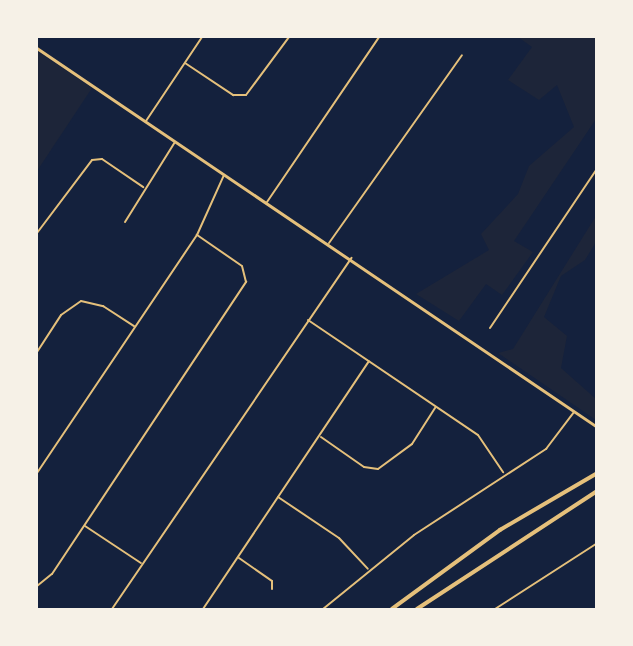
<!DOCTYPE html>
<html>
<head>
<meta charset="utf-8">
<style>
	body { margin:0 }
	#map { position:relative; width:633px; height:646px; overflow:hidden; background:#14213d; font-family:Helvetica,sans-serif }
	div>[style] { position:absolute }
	.green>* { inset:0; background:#1d2539 }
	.minor>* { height:2px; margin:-1px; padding:0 1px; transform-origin:1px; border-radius:1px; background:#e5c07b }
	.tertiary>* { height:2.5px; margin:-1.25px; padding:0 1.25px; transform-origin:1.25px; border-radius:1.25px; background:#e5c07b }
	.primary>* { height:3.5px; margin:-1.75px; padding:0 1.75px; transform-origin:1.75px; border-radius:1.75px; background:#e5c07b }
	span { translate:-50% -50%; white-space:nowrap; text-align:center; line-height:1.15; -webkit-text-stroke:5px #f6f1e7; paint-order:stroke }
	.frame { position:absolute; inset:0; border:38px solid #f6f1e7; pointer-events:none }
</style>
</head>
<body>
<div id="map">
	<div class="green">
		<i style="clip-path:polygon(518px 37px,596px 37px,596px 119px,514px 241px,533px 252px,502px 295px,486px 284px,459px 321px,416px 294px,489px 250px,481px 234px,518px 194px,529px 166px,574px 127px,557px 85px,539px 100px,508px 80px,532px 47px)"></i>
		<i style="clip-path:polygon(37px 51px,92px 88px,37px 171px)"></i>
		<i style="clip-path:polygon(596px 216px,596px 242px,585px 260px,561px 276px,544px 317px,567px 336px,561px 368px,596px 399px,596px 420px,498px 353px,513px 349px)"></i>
	</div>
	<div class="minor">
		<i style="left:185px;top:63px;width:58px;rotate:33.7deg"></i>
		<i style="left:233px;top:95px;width:13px"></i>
		<i style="left:246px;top:95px;width:72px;rotate:-53.4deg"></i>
		<i style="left:146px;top:121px;width:101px;rotate:-56.3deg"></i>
		<i style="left:267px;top:202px;width:199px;rotate:-55.8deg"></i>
		<i style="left:125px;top:222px;width:94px;rotate:-58deg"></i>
		<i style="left:37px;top:233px;width:91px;rotate:-53deg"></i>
		<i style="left:92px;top:160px;width:10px;rotate:-6deg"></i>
		<i style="left:102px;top:159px;width:50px;rotate:34.3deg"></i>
		<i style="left:329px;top:243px;width:230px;rotate:-54.7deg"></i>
		<i style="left:308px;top:320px;width:205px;rotate:34.1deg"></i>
		<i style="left:478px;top:435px;width:45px;rotate:56deg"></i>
		<i style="left:490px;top:328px;width:190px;rotate:-56.1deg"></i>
		<i style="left:37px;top:352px;width:44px;rotate:-57deg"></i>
		<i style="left:61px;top:315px;width:24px;rotate:-35deg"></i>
		<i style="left:81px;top:301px;width:23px;rotate:13deg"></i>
		<i style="left:103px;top:306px;width:37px;rotate:33deg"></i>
		<i style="left:321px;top:437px;width:52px;rotate:34.9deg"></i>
		<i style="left:364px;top:467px;width:14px;rotate:8deg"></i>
		<i style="left:378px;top:469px;width:42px;rotate:-36.3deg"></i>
		<i style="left:412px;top:444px;width:43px;rotate:-57.4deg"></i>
		<i style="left:37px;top:473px;width:287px;rotate:-56.1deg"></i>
		<i style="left:197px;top:235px;width:66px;rotate:-65.8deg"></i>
		<i style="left:278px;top:497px;width:73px;rotate:33.9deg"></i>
		<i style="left:339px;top:538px;width:42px;rotate:46.9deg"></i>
		<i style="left:85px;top:526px;width:67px;rotate:33.5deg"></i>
		<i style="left:239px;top:558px;width:40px;rotate:34.9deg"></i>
		<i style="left:272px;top:581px;width:8px;rotate:90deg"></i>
		<i style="left:37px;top:586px;width:19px;rotate:-39deg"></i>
		<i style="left:52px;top:574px;width:351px;rotate:-56.4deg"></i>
		<i style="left:246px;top:282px;width:16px;rotate:-104deg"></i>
		<i style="left:242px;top:266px;width:55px;rotate:-145.4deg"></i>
		<i style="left:112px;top:609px;width:425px;rotate:-55.7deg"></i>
		<i style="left:203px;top:609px;width:298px;rotate:-56.2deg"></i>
		<i style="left:323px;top:609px;width:117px;rotate:-39.1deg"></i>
		<i style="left:414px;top:535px;width:158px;rotate:-33.1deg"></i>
		<i style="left:546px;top:449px;width:46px;rotate:-52.9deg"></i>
		<i style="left:495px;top:609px;width:120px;rotate:-32.8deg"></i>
	</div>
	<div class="tertiary">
		<i style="left:37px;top:48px;width:675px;rotate:34.07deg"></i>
	</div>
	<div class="primary">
		<i style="left:392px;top:609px;width:134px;rotate:-36.2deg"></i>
		<i style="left:500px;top:530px;width:111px;rotate:-30.3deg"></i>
		<i style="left:417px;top:609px;width:214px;rotate:-33.2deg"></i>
	</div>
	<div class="frame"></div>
</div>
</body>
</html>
